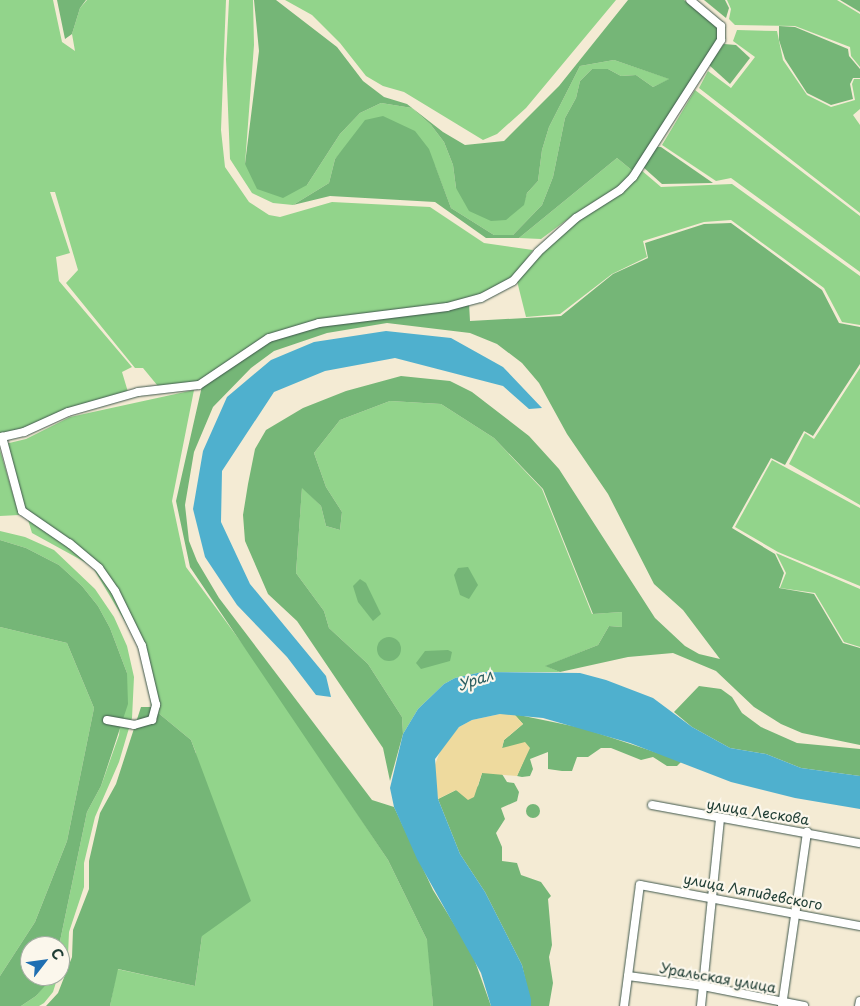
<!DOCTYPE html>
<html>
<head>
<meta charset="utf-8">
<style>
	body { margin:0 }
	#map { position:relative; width:860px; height:1006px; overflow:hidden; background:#f4ebd4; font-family:"Playpen Sans",sans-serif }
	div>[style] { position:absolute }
	.green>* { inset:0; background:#92d48b }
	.forest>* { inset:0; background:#75b677 }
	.round { border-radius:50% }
	.sand>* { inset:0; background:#eeda9e }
	.water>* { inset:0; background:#4fb0ce }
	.roads { filter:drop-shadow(0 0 1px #3f574c) drop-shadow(0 0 1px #3f574c) }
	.street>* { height:8px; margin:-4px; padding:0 4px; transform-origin:4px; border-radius:4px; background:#fff }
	span { translate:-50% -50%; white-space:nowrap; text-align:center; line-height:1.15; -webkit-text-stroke:4.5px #fbf7ec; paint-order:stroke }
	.street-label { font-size:14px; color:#1f3d34 }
	.water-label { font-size:15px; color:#2d6062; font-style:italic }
	.north { position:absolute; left:20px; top:936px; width:50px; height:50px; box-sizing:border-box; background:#fbf7ec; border:1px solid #a3ada2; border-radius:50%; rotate:60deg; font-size:14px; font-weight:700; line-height:20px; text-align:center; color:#1f3d34 }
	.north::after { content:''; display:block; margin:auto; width:18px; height:22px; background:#1f6fb2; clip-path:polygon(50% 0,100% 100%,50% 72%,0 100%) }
</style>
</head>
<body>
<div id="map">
	<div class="green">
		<i style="clip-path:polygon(0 0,53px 0,62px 42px,75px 51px,72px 34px,80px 8px,87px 0,226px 0,221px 130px,225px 167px,249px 202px,269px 215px,280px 217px,332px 202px,430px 207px,484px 243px,533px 250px,510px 282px,454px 304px,320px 321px,198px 384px,162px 391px,143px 368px,135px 368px,66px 283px,78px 270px,55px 192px,50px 192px,70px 253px,56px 257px,59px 281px,132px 367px,122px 372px,128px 392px,68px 408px,26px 428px,0 434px)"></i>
		<i style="clip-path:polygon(229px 0,253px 0,254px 45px,245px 164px,307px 185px,340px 134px,360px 113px,381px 103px,412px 108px,431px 125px,444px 142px,453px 165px,456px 188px,523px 205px,527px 193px,538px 181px,542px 150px,549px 127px,580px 66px,614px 60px,670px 79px,653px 87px,636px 75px,621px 76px,608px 69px,592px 69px,580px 81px,576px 98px,565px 118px,553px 177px,542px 205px,513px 235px,494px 235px,451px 208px,435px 166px,350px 142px,335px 159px,329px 183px,293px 205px,273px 203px,252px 193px,230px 159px,226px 59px)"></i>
		<i style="clip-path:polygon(285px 0,616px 0,526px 108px,497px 134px,483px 140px,404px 92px,383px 86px,366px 76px,340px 43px,312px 15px)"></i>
		<i style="clip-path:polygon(727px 0,837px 0,860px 14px,860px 67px,851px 56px,850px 47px,795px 26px,735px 25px,729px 19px,731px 9px)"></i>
		<i style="clip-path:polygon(737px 30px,777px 31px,783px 60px,807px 95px,831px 107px,855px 100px,852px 84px,854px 79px,860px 79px,860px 109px,853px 115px,860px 125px,860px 213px,699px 88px,708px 71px,731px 88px,755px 57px,733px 41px)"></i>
		<i style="clip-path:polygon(695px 90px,860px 216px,860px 272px,731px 178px,716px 181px,662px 145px)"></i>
		<i style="clip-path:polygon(617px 158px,634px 172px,619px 186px,576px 213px,541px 239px,519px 238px)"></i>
		<i style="clip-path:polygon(641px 170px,661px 187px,732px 184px,860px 276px,860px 325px,842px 322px,824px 288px,731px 220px,704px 222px,643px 241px,647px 257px,612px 274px,560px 314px,526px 317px,517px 281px,546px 247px)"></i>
		<i style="clip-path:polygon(860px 368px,860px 505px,789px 464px,805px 433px,814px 439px)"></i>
		<i style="clip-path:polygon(194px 390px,172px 501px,186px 567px,263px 672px,388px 860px,428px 942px,433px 1006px,110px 1006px,117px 969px,195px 986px,202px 936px,196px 753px,191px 740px,151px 707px,148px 660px,92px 566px,32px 533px,5px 444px,26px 439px,70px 417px)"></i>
		<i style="clip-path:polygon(390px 401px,441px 404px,494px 438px,542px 489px,592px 614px,622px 612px,622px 627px,609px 626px,598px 645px,546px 666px,560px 672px,482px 672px,455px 678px,444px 684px,418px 709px,403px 734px,402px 717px,368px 664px,329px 628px,324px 611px,296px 573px,302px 487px,321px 506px,326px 526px,340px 530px,342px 512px,326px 487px,314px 453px,340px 420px)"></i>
		<i style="clip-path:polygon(0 450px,19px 515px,0 516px)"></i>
		<i style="clip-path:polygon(772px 460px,860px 508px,860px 586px,778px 552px,735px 527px)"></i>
		<i style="clip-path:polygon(0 531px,25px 537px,54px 550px,95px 589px,114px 617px,127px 646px,134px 677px,132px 718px,119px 762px,95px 817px,84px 863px,84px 887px,69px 932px,68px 955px,60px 972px,59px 946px,87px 812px,101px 786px,119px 735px,127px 673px,110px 628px,98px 606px,82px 586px,59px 565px,26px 548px,0 540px)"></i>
		<i style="clip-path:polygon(776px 553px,860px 589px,860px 647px,844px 642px,815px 593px,780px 588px,786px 573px)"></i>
		<i style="clip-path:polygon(0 627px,67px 643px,94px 708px,67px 841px,35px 922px,0 976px)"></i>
		<i style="clip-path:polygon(52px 976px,58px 976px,53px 992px,44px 1003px,39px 1006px,21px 1006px,36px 996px)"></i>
	</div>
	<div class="forest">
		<i style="clip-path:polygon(57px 0,86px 0,80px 8px,72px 34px,65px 39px)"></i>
		<i style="clip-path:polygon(254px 0,276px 0,337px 47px,363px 81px,384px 97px,407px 104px,443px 132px,465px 145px,504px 141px,559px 86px,628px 0,684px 0,716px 23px,721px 36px,634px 172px,617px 158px,519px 238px,486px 238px,435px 202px,330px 196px,293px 205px,329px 183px,335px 159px,365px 120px,383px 116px,415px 131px,429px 149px,451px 208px,494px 235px,513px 235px,542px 205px,553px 177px,565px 118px,576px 98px,580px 81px,592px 69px,608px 69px,621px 76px,636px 75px,653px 87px,669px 79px,614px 60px,580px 66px,549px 127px,542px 150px,538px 181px,527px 193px,524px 205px,506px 220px,491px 221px,469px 211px,456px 188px,453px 165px,444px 142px,431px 125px,412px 108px,381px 103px,360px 113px,340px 134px,307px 185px,283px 198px,257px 189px,245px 164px,259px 51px)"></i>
		<i style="clip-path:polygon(704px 0,725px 0,729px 8px,726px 18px)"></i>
		<i style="clip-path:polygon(840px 0,860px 0,860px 12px)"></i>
		<i style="clip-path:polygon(779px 26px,795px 27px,848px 49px,849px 56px,860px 69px,860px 78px,853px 78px,850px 84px,853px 99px,831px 105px,807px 93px,785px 59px,779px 40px)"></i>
		<i style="clip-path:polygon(724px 44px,736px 45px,750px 58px,730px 84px,709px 65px)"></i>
		<i style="clip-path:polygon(656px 147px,661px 147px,713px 183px,662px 184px,643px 167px)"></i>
		<i style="clip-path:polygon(731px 223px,822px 290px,839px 323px,860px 327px,860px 364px,813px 436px,804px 431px,785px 465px,771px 458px,732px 528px,775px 554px,784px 573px,779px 588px,814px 594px,843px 643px,860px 648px,860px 745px,802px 733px,781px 724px,754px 707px,716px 671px,673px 653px,628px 657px,560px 672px,545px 666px,598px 645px,609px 626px,622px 627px,622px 612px,593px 614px,543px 489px,494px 438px,441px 404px,390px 401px,340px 420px,314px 453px,326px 487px,342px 512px,340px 530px,326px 526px,321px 506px,302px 488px,296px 573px,324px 611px,329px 628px,368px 664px,402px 717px,403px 734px,390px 781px,383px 748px,297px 621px,268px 594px,245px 541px,243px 515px,248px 484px,255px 449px,266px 430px,303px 408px,346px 391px,401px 376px,450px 381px,472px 392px,529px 436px,559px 469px,655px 618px,685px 646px,699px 654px,720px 659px,683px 610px,654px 584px,608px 494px,567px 434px,539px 383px,522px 363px,497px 344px,470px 333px,387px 323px,327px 333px,274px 351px,251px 368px,213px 407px,194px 452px,185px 505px,189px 541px,197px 561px,219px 598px,372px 800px,394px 807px,433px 890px,472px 953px,491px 1006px,433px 1006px,427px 940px,388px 860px,190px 567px,176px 501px,202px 386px,271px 338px,320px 324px,469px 303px,470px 321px,561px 316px,613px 274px,648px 258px,645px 243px,704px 224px)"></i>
		<i style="clip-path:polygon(0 540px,26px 548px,59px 565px,82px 586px,98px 606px,110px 628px,127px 673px,128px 704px,101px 786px,87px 812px,59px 946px,30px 946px,30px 976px,52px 976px,51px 979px,36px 996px,21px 1006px,0 1006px,0 976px,35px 922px,67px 841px,94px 708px,67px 643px,0 627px)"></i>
		<i style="clip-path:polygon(468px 567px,478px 585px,469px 599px,460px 595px,454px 575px,458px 568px)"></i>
		<i style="clip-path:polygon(360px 579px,366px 583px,381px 614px,373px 621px,358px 602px,353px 586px)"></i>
		<i class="round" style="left:377px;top:637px;width:24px;height:24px"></i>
		<i style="clip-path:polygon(448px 650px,452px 652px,450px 661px,421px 669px,416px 663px,425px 651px)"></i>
		<i style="clip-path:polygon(699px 686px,721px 689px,732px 697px,742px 713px,761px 727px,797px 743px,860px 749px,860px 776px,801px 768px,766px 754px,730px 748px,692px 727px,674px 712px)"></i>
		<i style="clip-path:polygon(141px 707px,151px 707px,191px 740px,251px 901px,202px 936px,195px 986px,118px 969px,110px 1006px,46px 1006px,58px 993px,72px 957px,73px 930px,89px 889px,89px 861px,100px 813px,116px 784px)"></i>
		<i style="clip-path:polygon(514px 714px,582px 728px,682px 761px,677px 766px,667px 766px,653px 757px,641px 760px,611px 748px,601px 748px,588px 757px,577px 757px,572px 771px,562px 771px,548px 769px,548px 752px,530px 759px,533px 769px,530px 776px,522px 777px,517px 776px,529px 748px,502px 748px,504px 740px,523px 724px)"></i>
		<i style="clip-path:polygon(495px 772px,502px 774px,507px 782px,514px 783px,519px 792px,517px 801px,501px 808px,505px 819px,496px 833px,502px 847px,502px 861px,517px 863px,521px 875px,541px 882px,551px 896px,548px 899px,552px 945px,549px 957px,553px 983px,549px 1006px,531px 1006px,522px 965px,485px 892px,460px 854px,438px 799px,456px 790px,462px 793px,478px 786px,482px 773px)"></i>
		<i class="round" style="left:526px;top:804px;width:14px;height:14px"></i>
	</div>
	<div class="sand">
		<i style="clip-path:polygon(500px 714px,514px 714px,523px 724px,504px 740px,502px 748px,525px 742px,530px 748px,517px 776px,482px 773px,474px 797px,468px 800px,456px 790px,438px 799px,433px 770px,442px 746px,459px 727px,472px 720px)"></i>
	</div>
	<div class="water">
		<i style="clip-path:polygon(386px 331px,451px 338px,503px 367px,542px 408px,529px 409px,503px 386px,395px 358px,325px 371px,274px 392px,222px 471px,221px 522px,250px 584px,326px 676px,331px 697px,316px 695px,287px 657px,237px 605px,205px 557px,193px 509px,203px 451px,227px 397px,271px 360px,314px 342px)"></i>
		<i style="clip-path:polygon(482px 672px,580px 673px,606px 680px,653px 698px,692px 727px,730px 748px,766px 754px,801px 768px,860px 776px,860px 809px,795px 798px,731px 782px,630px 743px,543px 718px,500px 714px,472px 720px,459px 727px,435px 759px,438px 799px,460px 854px,485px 892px,522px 965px,531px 999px,531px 1006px,491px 1006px,481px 973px,417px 859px,394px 807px,390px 788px,403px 734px,418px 709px,444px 684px,455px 678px)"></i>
	</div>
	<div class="roads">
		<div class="street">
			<i style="left:107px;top:720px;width:27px;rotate:10deg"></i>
			<i style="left:134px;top:725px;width:19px;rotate:-16deg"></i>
			<i style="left:152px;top:720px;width:16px;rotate:-75deg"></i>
			<i style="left:156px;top:705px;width:61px;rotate:-103.3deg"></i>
			<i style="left:142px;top:646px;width:61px;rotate:-116.1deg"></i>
			<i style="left:115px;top:591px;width:28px;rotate:-125deg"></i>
			<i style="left:99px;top:568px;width:38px;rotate:-140deg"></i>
			<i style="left:70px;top:544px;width:58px;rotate:-145.5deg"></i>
			<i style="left:22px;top:511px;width:77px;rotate:-105.1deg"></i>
			<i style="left:2px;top:437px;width:23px;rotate:-13deg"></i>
			<i style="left:24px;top:432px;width:48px;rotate:-24.4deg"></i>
			<i style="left:68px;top:412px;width:73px;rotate:-15.9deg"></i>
			<i style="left:138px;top:392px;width:61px;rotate:-6.5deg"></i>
			<i style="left:199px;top:385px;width:84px;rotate:-33.9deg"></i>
			<i style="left:269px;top:338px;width:52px;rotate:-16.7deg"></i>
			<i style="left:319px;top:323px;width:129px;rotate:-7.1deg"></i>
			<i style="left:447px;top:307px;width:35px;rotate:-15deg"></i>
			<i style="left:481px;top:298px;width:36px;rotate:-28deg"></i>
			<i style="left:513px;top:281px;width:38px;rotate:-49deg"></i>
			<i style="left:538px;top:252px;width:51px;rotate:-41.8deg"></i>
			<i style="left:576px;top:218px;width:52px;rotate:-32.5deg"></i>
			<i style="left:620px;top:190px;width:18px;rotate:-45deg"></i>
			<i style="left:633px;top:177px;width:163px;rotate:-57.3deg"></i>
			<i style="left:721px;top:40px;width:14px;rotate:-90deg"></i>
			<i style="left:721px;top:26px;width:40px;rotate:-140deg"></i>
			<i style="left:652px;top:805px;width:211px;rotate:10.4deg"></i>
			<i style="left:628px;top:976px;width:76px;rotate:7.6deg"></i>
			<i style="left:703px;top:986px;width:103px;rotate:11.2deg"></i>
			<i style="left:624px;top:1006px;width:122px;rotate:-82.5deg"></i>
			<i style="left:640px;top:885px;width:224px;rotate:10.6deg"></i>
			<i style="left:701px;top:1006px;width:188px;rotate:-84.2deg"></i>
			<i style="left:782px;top:1006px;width:176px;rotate:-81.8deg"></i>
			<i style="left:859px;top:1006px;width:5px;rotate:-79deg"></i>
		</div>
	</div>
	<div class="street-label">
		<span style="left:758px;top:812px;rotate:9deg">улица Лескова</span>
		<span style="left:753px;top:892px;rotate:11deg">улица Ляпидевского</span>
		<span style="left:718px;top:978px;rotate:10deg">Уральская улица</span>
	</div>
	<div class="water-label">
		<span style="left:475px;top:679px;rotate:-19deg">Урал</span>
	</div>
	<div class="north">С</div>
</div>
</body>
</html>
